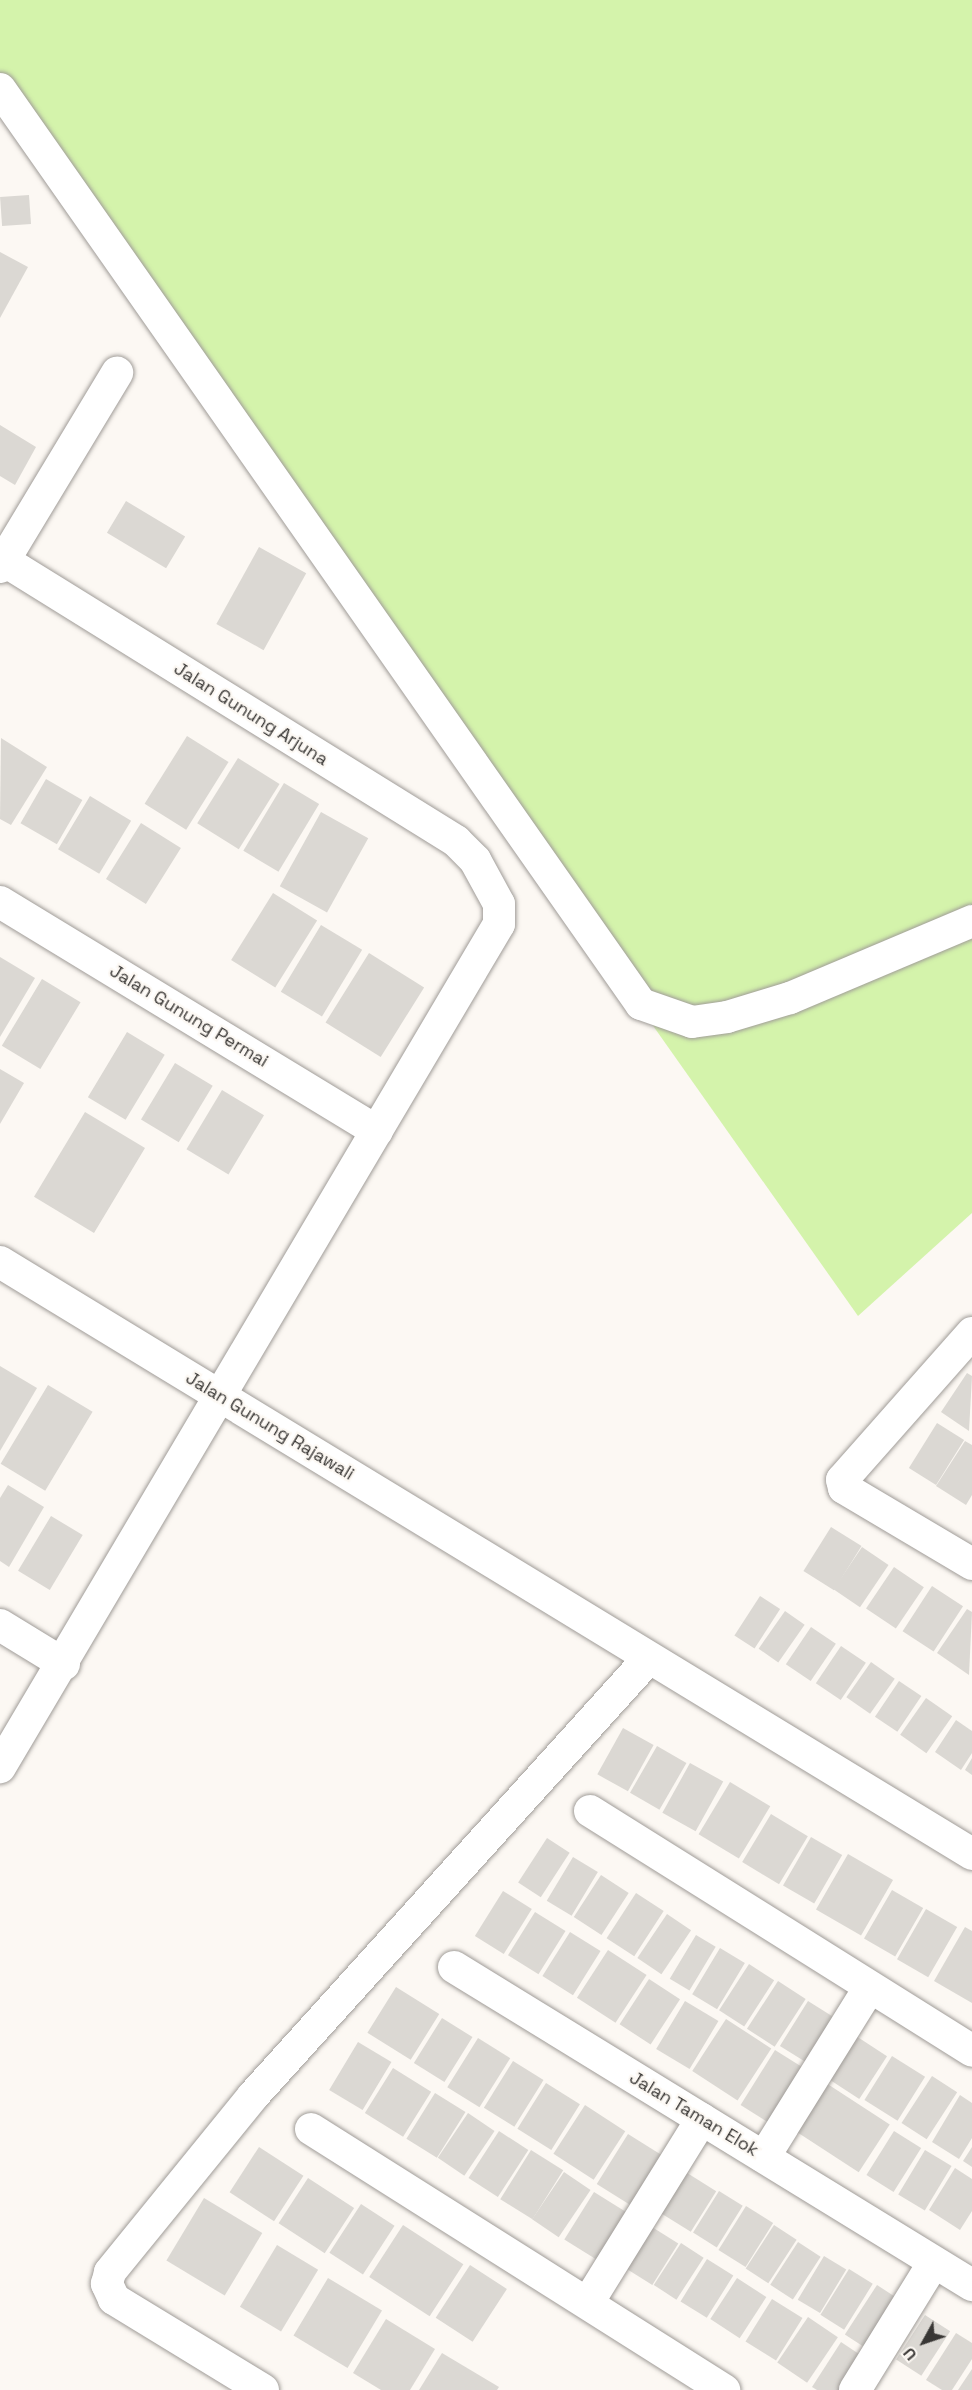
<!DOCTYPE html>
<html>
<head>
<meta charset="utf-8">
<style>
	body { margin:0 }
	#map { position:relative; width:972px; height:2390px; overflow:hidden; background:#fcf8f3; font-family:"Space Grotesk",sans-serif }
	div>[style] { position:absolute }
	.green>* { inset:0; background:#d4f3ab }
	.building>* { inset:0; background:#dbd8d3; transform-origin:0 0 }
	.roads { filter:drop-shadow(0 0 2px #a09c98) drop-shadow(0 0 2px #a09c98) }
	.minor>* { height:32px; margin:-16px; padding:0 16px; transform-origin:16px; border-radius:16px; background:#fff }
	span { translate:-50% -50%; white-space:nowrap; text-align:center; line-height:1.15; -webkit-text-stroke:4.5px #fcf8f3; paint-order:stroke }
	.street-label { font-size:18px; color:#393735 }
	.north { position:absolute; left:894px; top:2312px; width:60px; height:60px; -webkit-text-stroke:4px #fcf8f3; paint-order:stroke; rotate:230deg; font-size:16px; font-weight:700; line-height:24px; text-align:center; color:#393735 }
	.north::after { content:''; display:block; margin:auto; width:21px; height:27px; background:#393735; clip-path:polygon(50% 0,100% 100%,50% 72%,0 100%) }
</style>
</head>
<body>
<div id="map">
	<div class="green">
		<i style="clip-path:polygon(0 0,972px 0,972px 1213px,858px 1316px,0 101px)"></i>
	</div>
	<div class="building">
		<i style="left:29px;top:195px;width:29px;height:29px;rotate:86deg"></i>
		<i style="clip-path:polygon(0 252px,28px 267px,0 318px)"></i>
		<i style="clip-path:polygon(0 425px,36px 447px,15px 485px,0 476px)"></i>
		<i style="left:126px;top:501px;width:69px;height:37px;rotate:31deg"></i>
		<i style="left:259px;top:547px;width:54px;height:88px;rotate:29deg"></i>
		<i style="left:187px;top:736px;width:49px;height:80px;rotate:32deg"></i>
		<i style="clip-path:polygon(1px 738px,47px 767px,11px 825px,0 819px)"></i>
		<i style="left:238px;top:758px;width:49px;height:77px;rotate:32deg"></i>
		<i style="left:46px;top:779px;width:42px;height:51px;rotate:30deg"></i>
		<i style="left:284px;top:783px;width:41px;height:79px;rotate:31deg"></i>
		<i style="left:90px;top:796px;width:48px;height:62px;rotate:31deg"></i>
		<i style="left:321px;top:812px;width:54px;height:85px;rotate:29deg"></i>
		<i style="left:141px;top:823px;width:47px;height:66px;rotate:32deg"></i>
		<i style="left:273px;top:893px;width:52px;height:79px;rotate:32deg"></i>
		<i style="left:321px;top:925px;width:48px;height:78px;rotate:31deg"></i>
		<i style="left:369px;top:953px;width:65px;height:82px;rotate:32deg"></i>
		<i style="clip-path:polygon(0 957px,35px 978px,0 1037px)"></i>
		<i style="left:42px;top:979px;width:45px;height:78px;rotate:31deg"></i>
		<i style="left:127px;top:1032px;width:44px;height:76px;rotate:31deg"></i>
		<i style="left:175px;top:1063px;width:44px;height:66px;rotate:31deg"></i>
		<i style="clip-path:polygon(0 1069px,24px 1083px,0 1124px)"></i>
		<i style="left:222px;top:1090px;width:49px;height:69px;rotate:31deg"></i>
		<i style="left:85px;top:1112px;width:70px;height:99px;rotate:31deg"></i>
		<i style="clip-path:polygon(0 1366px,37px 1388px,0 1451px)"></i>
		<i style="clip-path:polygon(967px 1373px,972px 1376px,969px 1431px,941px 1412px)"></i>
		<i style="left:48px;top:1385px;width:52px;height:92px;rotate:31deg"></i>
		<i style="left:937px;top:1423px;width:32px;height:53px;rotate:32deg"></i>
		<i style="clip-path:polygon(965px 1441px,972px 1445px,972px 1495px,966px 1505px,936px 1486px)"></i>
		<i style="clip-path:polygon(8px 1485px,44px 1507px,9px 1567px,0 1561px,0 1498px)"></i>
		<i style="left:51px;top:1516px;width:37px;height:64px;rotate:31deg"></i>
		<i style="left:831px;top:1527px;width:36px;height:52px;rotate:32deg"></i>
		<i style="left:862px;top:1547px;width:32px;height:51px;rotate:34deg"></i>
		<i style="left:894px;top:1567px;width:36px;height:50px;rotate:34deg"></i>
		<i style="left:932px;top:1586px;width:37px;height:54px;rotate:33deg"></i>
		<i style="left:760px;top:1596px;width:24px;height:47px;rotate:33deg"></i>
		<i style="clip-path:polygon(967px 1609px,972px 1612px,969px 1675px,937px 1653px)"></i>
		<i style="left:785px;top:1611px;width:24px;height:46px;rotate:35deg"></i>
		<i style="left:811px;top:1627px;width:30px;height:45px;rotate:34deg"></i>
		<i style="left:841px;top:1646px;width:30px;height:45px;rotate:34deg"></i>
		<i style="left:871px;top:1662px;width:29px;height:43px;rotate:35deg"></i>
		<i style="left:899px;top:1681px;width:27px;height:43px;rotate:34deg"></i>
		<i style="left:926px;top:1698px;width:32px;height:45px;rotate:35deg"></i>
		<i style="clip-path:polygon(956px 1720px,972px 1731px,972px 1753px,961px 1770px,935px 1752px)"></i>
		<i style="left:623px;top:1728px;width:35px;height:53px;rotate:29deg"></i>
		<i style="left:657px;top:1746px;width:34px;height:54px;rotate:30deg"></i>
		<i style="clip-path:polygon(972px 1758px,972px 1775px,965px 1770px)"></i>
		<i style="left:690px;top:1763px;width:38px;height:57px;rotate:29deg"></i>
		<i style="left:730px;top:1782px;width:47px;height:61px;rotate:31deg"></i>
		<i style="left:771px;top:1814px;width:43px;height:56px;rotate:31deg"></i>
		<i style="left:811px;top:1837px;width:36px;height:56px;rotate:30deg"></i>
		<i style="left:547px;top:1838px;width:27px;height:53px;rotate:33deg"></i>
		<i style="left:848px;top:1854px;width:52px;height:64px;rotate:30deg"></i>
		<i style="left:573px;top:1857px;width:29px;height:51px;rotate:31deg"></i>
		<i style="left:601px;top:1875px;width:33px;height:50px;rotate:33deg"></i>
		<i style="left:892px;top:1890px;width:36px;height:56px;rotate:30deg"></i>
		<i style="left:503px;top:1891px;width:34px;height:53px;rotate:32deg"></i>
		<i style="left:636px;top:1893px;width:33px;height:54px;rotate:33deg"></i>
		<i style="left:926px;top:1909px;width:36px;height:58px;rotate:30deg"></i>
		<i style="left:535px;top:1912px;width:36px;height:51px;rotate:32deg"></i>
		<i style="left:667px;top:1914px;width:29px;height:53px;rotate:34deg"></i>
		<i style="clip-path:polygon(965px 1927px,972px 1931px,972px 2003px,934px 1981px)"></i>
		<i style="left:570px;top:1932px;width:36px;height:52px;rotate:32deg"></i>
		<i style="left:696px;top:1935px;width:23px;height:51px;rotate:31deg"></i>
		<i style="left:720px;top:1948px;width:29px;height:54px;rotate:31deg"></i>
		<i style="left:608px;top:1950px;width:46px;height:57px;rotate:33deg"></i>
		<i style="left:749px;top:1964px;width:30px;height:55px;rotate:33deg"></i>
		<i style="left:649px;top:1979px;width:37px;height:54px;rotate:33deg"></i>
		<i style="left:778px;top:1981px;width:33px;height:57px;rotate:33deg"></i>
		<i style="left:396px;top:1987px;width:51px;height:54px;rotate:32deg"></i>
		<i style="left:685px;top:2001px;width:39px;height:56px;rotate:31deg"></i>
		<i style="left:808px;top:2001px;width:38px;height:53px;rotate:32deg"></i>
		<i style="left:442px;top:2018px;width:36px;height:53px;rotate:32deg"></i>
		<i style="left:726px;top:2019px;width:54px;height:62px;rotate:33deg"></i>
		<i style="left:856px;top:2036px;width:37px;height:51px;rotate:33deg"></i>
		<i style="left:478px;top:2038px;width:38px;height:58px;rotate:32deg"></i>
		<i style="left:358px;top:2042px;width:39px;height:56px;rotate:31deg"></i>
		<i style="left:775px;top:2050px;width:39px;height:65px;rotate:32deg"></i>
		<i style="left:892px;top:2056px;width:39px;height:52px;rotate:32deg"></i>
		<i style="left:513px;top:2061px;width:36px;height:55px;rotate:32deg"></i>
		<i style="left:393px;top:2068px;width:45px;height:53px;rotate:32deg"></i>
		<i style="left:932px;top:2076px;width:30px;height:56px;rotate:33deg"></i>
		<i style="left:546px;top:2083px;width:40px;height:54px;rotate:32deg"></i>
		<i style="left:826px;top:2083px;width:76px;height:57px;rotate:33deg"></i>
		<i style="left:435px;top:2093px;width:36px;height:54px;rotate:32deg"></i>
		<i style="clip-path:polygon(960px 2095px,972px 2103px,972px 2138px,959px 2159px,932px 2142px)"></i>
		<i style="left:585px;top:2105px;width:48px;height:58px;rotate:33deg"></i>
		<i style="left:468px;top:2113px;width:32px;height:54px;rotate:34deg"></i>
		<i style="left:499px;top:2131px;width:35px;height:56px;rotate:33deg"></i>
		<i style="left:894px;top:2131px;width:32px;height:52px;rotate:32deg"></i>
		<i style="left:628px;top:2134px;width:41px;height:59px;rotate:32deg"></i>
		<i style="left:259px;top:2147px;width:53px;height:54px;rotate:33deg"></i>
		<i style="clip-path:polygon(972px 2147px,972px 2167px,963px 2161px)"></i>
		<i style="left:531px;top:2150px;width:38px;height:58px;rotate:32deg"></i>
		<i style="left:925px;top:2150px;width:31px;height:52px;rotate:31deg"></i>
		<i style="clip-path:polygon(955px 2168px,972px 2179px,972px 2211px,960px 2230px,929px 2210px)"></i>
		<i style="left:684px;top:2171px;width:38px;height:48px;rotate:32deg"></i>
		<i style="left:564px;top:2172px;width:32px;height:57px;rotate:34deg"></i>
		<i style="left:308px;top:2178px;width:55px;height:54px;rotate:33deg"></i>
		<i style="left:719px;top:2191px;width:28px;height:49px;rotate:32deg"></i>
		<i style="left:594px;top:2192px;width:44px;height:56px;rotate:32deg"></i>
		<i style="left:204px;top:2198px;width:68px;height:73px;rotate:31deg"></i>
		<i style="left:361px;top:2204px;width:40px;height:58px;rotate:33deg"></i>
		<i style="left:746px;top:2206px;width:32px;height:52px;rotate:32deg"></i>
		<i style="left:403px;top:2225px;width:72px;height:62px;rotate:33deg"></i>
		<i style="left:774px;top:2225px;width:27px;height:52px;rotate:33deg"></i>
		<i style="left:652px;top:2227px;width:31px;height:49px;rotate:32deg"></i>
		<i style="left:798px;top:2242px;width:27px;height:51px;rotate:33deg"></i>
		<i style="left:681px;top:2243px;width:27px;height:50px;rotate:33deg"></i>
		<i style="left:277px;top:2245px;width:48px;height:72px;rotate:31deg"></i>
		<i style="left:824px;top:2256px;width:26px;height:51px;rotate:31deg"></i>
		<i style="left:707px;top:2259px;width:31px;height:50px;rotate:32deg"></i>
		<i style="left:470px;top:2265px;width:44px;height:63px;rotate:33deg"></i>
		<i style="left:849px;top:2269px;width:28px;height:54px;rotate:32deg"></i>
		<i style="left:328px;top:2278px;width:63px;height:67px;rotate:31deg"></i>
		<i style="left:737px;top:2278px;width:35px;height:49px;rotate:33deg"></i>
		<i style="left:877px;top:2285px;width:27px;height:59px;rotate:33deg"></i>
		<i style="left:772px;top:2299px;width:36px;height:50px;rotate:32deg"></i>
		<i style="left:925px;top:2315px;width:30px;height:53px;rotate:33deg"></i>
		<i style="left:808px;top:2317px;width:36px;height:55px;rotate:34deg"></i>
		<i style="clip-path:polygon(386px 2319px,435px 2349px,410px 2390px,381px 2390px,353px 2373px)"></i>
		<i style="clip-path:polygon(956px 2333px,972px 2343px,972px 2359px,952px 2390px,942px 2390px,926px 2380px)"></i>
		<i style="clip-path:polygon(841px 2342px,865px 2358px,844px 2390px,817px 2390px,812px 2387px)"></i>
		<i style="clip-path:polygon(442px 2353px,499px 2387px,497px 2390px,419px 2390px)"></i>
		<i style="clip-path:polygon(972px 2369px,972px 2390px,958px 2390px)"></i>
	</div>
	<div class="roads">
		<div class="minor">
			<i style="left:0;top:89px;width:1117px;rotate:54.99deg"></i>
			<i style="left:641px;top:1004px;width:54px;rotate:19.4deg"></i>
			<i style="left:692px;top:1022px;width:35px;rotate:-8deg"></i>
			<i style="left:727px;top:1017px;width:66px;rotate:-16.8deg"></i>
			<i style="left:790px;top:998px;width:198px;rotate:-22.9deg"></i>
			<i style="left:0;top:558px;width:537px;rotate:31.82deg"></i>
			<i style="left:456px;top:841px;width:27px;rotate:45deg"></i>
			<i style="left:475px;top:860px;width:50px;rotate:61.4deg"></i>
			<i style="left:499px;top:904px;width:20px;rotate:90deg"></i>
			<i style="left:499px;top:924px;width:980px;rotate:120.62deg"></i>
			<i style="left:0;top:567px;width:227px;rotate:-58.9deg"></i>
			<i style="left:0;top:902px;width:441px;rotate:31.3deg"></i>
			<i style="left:0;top:1262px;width:1138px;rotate:31.34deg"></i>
			<i style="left:972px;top:1333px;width:196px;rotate:131.5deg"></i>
			<i style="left:842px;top:1480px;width:8px;rotate:76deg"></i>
			<i style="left:844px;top:1488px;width:149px;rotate:30.7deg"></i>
			<i style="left:0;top:1625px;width:75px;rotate:31.4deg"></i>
			<i style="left:590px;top:1811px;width:451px;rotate:32.1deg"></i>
			<i style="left:454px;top:1967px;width:608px;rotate:31.55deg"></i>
			<i style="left:311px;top:2129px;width:489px;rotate:32.3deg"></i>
			<i style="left:764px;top:2157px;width:200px;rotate:-58.1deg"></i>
			<i style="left:589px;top:2301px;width:214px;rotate:-58.2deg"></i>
			<i style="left:263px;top:2390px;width:175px;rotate:-148.6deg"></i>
			<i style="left:114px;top:2299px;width:17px;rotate:-115deg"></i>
			<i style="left:107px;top:2284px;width:12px;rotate:-76deg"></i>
			<i style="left:110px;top:2272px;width:227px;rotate:-50.9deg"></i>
			<i style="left:253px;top:2096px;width:590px;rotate:-47.88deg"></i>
			<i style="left:855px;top:2390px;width:150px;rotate:-58.3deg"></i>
		</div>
	</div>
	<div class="street-label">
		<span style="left:251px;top:714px;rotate:32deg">Jalan Gunung Arjuna</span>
		<span style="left:189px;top:1016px;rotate:31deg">Jalan Gunung Permai</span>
		<span style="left:270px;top:1426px;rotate:31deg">Jalan Gunung Rajawali</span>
		<span style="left:694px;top:2114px;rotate:31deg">Jalan Taman Elok</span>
	</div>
	<div class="north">U</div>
</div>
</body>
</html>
